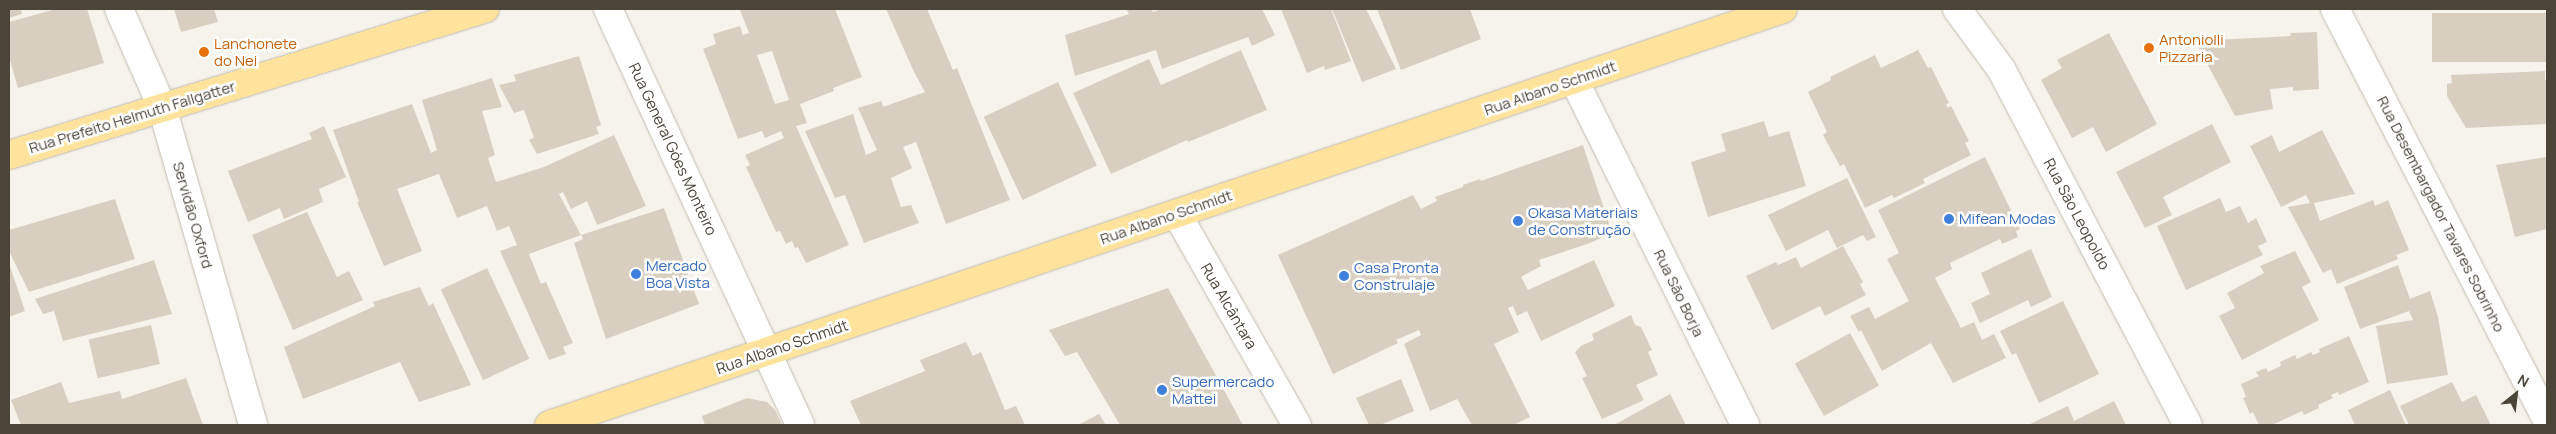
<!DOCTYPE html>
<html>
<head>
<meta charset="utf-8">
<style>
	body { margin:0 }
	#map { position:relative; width:2556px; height:434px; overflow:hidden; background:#f6f3ec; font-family:Manrope,sans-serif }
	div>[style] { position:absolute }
	.building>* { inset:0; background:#d8cfc1; transform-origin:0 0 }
	.roads { filter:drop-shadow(0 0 1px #c2bbae) drop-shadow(0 0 1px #c2bbae) }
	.minor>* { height:28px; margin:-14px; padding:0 14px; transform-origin:14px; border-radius:14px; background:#fff }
	.major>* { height:28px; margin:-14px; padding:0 14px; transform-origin:14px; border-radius:14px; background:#ffe39c }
	.dots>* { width:14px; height:14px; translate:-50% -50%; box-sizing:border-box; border:2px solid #fff; border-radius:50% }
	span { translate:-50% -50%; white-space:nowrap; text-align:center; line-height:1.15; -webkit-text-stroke:5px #fff; paint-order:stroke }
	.food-label { font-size:15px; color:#c56008 }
	.left { translate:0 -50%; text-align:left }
	.street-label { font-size:15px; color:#4b4439 }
	.shop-label { font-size:15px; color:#366cbe }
	.frame { position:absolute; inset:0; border:10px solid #4b4439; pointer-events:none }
	.north { position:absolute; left:2491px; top:369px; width:50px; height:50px; -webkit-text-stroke:4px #fff; paint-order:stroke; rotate:29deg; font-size:14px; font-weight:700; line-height:20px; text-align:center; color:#4b4439 }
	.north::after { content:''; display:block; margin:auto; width:18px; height:22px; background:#4b4439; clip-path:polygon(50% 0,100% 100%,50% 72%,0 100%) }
</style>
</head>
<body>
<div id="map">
	<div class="building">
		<i style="clip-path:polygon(9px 9px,21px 9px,22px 14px,9px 18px)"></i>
		<i style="clip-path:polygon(56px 9px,87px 9px,104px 63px,18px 88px,9px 57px,9px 22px)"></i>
		<i style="clip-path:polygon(174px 9px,214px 9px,218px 22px,181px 32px)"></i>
		<i style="clip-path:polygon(evenodd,743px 9px,835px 9px,862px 77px,833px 88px,834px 91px,800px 104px,807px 123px,796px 126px,849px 245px,806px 263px,798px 247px,795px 248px,792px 241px,786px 244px,780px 231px,776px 232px,746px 167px,750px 165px,745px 155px,784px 138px,781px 131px,765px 138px,762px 131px,738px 139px,703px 49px,716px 44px,713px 34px,740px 26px,743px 35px,749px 33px,740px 10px,743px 9px,772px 51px,789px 100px,775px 104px,757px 55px,772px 51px)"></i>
		<i style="clip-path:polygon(886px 9px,927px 9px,953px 70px,957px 68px,961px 78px,1010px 200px,946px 224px,916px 142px,903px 147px,912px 168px,891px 178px,901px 207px,911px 205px,919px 223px,864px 243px,845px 195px,835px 198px,805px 131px,853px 114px,866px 155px,877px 150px,858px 108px,881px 101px,883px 107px,925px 92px,914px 72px)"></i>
		<i style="clip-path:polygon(1126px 9px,1151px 9px,1153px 12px,1162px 9px,1262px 9px,1275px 35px,1252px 46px,1248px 37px,1162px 69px,1156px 50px,1075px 76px,1065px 35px,1129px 14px)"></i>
		<i style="clip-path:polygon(1281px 9px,1331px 9px,1351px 61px,1325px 70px,1324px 66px,1307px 73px)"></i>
		<i style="clip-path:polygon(1332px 9px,1366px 9px,1396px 69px,1362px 82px)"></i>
		<i style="clip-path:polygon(1377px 9px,1470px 9px,1481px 39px,1401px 70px)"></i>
		<i style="left:2547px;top:13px;width:49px;height:115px;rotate:90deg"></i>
		<i style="clip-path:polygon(2317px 32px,2319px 89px,2293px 91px,2293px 87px,2270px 89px,2273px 109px,2235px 116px,2195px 41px,2291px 36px,2290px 33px)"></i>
		<i style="clip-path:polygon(2109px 33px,2157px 124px,2106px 152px,2093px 127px,2072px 138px,2041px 80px,2062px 68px,2057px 60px)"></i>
		<i style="clip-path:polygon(1241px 50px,1267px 110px,1188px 142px,1187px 140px,1111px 174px,1073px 93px,1149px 59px,1161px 85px)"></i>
		<i style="clip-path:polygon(1918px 50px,1928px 68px,1931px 67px,1949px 103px,1946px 104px,1948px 108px,1951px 106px,1969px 141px,1965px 143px,1971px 155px,1923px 179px,1925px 183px,1894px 198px,1892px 195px,1865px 208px,1844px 164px,1840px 166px,1823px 135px,1827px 132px,1808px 92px,1831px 80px,1830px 77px,1875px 55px,1881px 68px)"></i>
		<i style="clip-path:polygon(579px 56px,601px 125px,596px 127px,599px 134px,537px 154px,529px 140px,534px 138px,524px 110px,514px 113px,499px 85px,516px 81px,514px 75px)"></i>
		<i style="clip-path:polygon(2545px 71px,2545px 80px,2547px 80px,2547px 124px,2466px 128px,2447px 96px,2447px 84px,2452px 83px,2451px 75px)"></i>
		<i style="clip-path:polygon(492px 78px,502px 107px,482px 111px,495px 155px,488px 158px,496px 182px,544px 167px,614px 135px,646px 206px,597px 225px,587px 201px,571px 209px,563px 192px,559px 194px,581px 235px,664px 208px,699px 304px,606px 339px,574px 243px,583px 239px,581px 235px,529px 254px,541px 284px,546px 282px,573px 343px,563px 347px,566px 354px,549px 360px,500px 251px,517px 245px,509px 226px,497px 231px,487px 206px,457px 218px,439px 174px,397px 189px,422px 251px,384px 266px,357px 202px,359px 202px,333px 130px,412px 104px,431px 153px,437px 150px,422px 100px)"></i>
		<i style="left:1058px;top:82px;width:92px;height:82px;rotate:65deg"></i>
		<i style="clip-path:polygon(1764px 121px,1769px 137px,1789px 131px,1806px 186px,1708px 217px,1691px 162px,1726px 151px,1721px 134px)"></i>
		<i style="clip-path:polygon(2212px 124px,2231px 162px,2163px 197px,2172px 215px,2145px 228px,2116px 172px)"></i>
		<i style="clip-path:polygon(324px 126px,346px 177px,319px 189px,323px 202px,284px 219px,280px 208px,248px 222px,228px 171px,312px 139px,309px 133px)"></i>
		<i style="clip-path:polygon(2322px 130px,2355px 194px,2314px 203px,2320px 221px,2373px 200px,2375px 206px,2388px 200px,2409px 250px,2396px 255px,2398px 259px,2337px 284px,2331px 269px,2323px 273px,2288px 207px,2310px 203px,2306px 195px,2281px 207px,2250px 146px,2272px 135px,2279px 152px)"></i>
		<i style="clip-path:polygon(1583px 145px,1612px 233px,1590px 243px,1539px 260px,1541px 266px,1521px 277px,1528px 290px,1594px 260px,1615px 306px,1541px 341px,1527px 311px,1517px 316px,1513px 306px,1508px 308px,1519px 332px,1494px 344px,1530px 417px,1513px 425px,1472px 425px,1457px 399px,1430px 411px,1404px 344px,1421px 335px,1419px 330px,1396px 340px,1398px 343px,1333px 374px,1278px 255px,1413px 195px,1421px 209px,1437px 201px,1435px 197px,1463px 187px,1463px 185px,1480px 179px,1481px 181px)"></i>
		<i style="clip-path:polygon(1985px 157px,2020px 229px,2016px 231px,2018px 237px,2002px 244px,2000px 239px,1950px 263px,1952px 269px,1935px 278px,1961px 328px,1974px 322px,1982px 340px,1994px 334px,2006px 358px,1953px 383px,1931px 343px,1882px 371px,1861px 330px,1859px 332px,1850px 316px,1869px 307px,1875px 319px,1909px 301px,1887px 259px,1899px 253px,1878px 210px)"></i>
		<i style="clip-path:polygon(2547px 157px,2547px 229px,2515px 237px,2496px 165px)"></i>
		<i style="clip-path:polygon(1847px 178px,1876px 237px,1867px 241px,1863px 235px,1837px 248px,1828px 230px,1786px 251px,1768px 215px)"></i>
		<i style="clip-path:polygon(2220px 198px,2226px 212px,2240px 206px,2248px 223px,2256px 218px,2267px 242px,2258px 246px,2263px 255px,2186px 290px,2157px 226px)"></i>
		<i style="clip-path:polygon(115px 199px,135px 259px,29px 292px,9px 251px,9px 230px)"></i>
		<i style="clip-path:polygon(307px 212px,337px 277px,349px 271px,363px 300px,293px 330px,252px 235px)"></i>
		<i style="clip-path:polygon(1843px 246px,1863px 282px,1860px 284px,1866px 295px,1825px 316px,1820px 306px,1772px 330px,1746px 276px,1776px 262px,1778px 265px,1796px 257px,1801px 268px)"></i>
		<i style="clip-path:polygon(2031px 249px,2052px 297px,2031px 307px,2028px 300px,1980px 323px,1971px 303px,1990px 294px,1981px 273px)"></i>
		<i style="clip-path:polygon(2295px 251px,2311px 282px,2302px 287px,2319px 320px,2242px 360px,2219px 316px,2235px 308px,2227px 293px,2264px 273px,2260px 266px)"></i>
		<i style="clip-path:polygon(154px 260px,172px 314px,63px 341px,54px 311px,43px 314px,35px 299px)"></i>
		<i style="clip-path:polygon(9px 263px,25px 311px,9px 317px)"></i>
		<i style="clip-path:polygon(2398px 265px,2410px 299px,2430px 291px,2438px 317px,2448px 375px,2387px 384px,2376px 326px,2413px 320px,2409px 311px,2360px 329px,2344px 287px)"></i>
		<i style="left:487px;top:268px;width:100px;height:51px;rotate:65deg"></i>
		<i style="clip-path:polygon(420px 287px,429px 306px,433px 303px,471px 385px,419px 402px,400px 362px,303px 399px,284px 347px,375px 306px,373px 302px)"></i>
		<i style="clip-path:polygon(1168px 288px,1243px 425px,1120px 425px,1077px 352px,1065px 356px,1049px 330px)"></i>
		<i style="clip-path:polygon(2063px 301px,2099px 374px,2039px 403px,2016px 353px,2012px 355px,2000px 331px)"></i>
		<i style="clip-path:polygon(1631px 315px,1635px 325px,1641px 327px,1652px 350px,1648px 352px,1658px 375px,1636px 385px,1644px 400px,1602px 419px,1582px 378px,1587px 376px,1575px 352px,1581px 346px,1594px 340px,1592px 334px)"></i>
		<i style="left:151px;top:325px;width:40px;height:64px;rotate:77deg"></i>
		<i style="left:1850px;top:333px;width:60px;height:63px;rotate:61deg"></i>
		<i style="clip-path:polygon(2349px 336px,2369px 382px,2339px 395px,2338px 392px,2331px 395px,2333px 398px,2318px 405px,2319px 408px,2304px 415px,2302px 411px,2272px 425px,2259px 425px,2253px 412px,2250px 414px,2243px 398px,2246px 397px,2241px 384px,2259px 376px,2256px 372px,2266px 368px,2268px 372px,2281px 366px,2280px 362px,2295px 355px,2297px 359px,2311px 352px,2313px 355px,2320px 352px,2319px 349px)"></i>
		<i style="clip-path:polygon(966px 342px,973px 356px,981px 352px,1005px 410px,1016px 406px,1025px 425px,861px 425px,850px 401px,925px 371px,920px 360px)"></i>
		<i style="clip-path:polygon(186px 378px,203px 425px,21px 425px,11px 400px,61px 382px,69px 403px,120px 391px,122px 399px)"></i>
		<i style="clip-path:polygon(1401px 379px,1414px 411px,1380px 425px,1369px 425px,1356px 398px)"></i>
		<i style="clip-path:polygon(2452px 382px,2462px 402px,2476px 395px,2491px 425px,2409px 425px,2400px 406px)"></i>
		<i style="clip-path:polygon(2390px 390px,2406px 425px,2355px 425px,2348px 410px)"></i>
		<i style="clip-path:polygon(1670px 394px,1686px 425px,1614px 425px)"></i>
		<i style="clip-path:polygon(747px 398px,767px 402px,775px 410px,782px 425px,705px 425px,702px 416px)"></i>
		<i style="clip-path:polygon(2114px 401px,2126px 425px,2028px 425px,2068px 406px,2074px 421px)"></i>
		<i style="clip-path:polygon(1099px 414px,1106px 425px,1078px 425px)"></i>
	</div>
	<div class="roads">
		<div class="minor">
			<i style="left:119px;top:9px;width:107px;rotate:66.3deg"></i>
			<i style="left:162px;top:107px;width:331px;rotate:74deg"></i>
			<i style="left:608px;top:9px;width:458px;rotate:65.2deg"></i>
			<i style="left:1957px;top:9px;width:74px;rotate:53.7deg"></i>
			<i style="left:2001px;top:69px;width:402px;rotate:62.3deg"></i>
			<i style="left:2335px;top:9px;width:462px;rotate:62.7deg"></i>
			<i style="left:1574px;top:80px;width:385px;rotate:63.6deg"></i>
			<i style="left:1177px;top:214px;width:243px;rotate:60.4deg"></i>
		</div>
		<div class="major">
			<i style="left:9px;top:155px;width:498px;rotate:-17.1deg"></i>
			<i style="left:549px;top:425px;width:1302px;rotate:-18.63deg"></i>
		</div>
	</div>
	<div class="dots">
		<i style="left:2149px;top:48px;background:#e8710a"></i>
		<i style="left:204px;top:52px;background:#e8710a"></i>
		<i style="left:1949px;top:219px;background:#3f7fe0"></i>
		<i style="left:1518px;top:221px;background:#3f7fe0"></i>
		<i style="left:636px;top:274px;background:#3f7fe0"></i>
		<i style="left:1344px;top:276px;background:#3f7fe0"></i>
		<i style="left:1162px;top:390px;background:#3f7fe0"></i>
	</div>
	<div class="food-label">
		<span class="left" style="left:2159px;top:48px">Antoniolli<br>Pizzaria</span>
		<span class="left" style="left:214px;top:52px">Lanchonete<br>do Nei</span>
	</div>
	<div class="street-label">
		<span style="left:1550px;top:88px;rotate:-19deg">Rua Albano Schmidt</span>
		<span style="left:132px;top:117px;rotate:-17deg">Rua Prefeito Helmuth Fallgatter</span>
		<span style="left:673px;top:149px;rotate:65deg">Rua General Góes Monteiro</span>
		<span style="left:2077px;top:214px;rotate:62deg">Rua São Leopoldo</span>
		<span style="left:2441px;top:214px;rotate:63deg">Rua Desembargador Tavares Sobrinho</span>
		<span style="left:193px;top:215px;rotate:74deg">Servidão Oxford</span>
		<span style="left:1166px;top:217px;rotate:-19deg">Rua Albano Schmidt</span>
		<span style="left:1679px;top:293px;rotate:64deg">Rua São Borja</span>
		<span style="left:1229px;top:306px;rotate:60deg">Rua Alcântara</span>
		<span style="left:782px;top:347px;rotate:-19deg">Rua Albano Schmidt</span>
	</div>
	<div class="shop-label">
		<span class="left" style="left:1528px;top:221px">Okasa Materiais<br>de Construção</span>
		<span class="left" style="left:1959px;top:219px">Mifean Modas</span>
		<span class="left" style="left:646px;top:274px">Mercado<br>Boa Vista</span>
		<span class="left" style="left:1354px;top:276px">Casa Pronta<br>Construlaje</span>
		<span class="left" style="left:1172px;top:390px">Supermercado<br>Mattei</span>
	</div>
	<div class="frame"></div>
	<div class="north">N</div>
</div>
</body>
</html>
